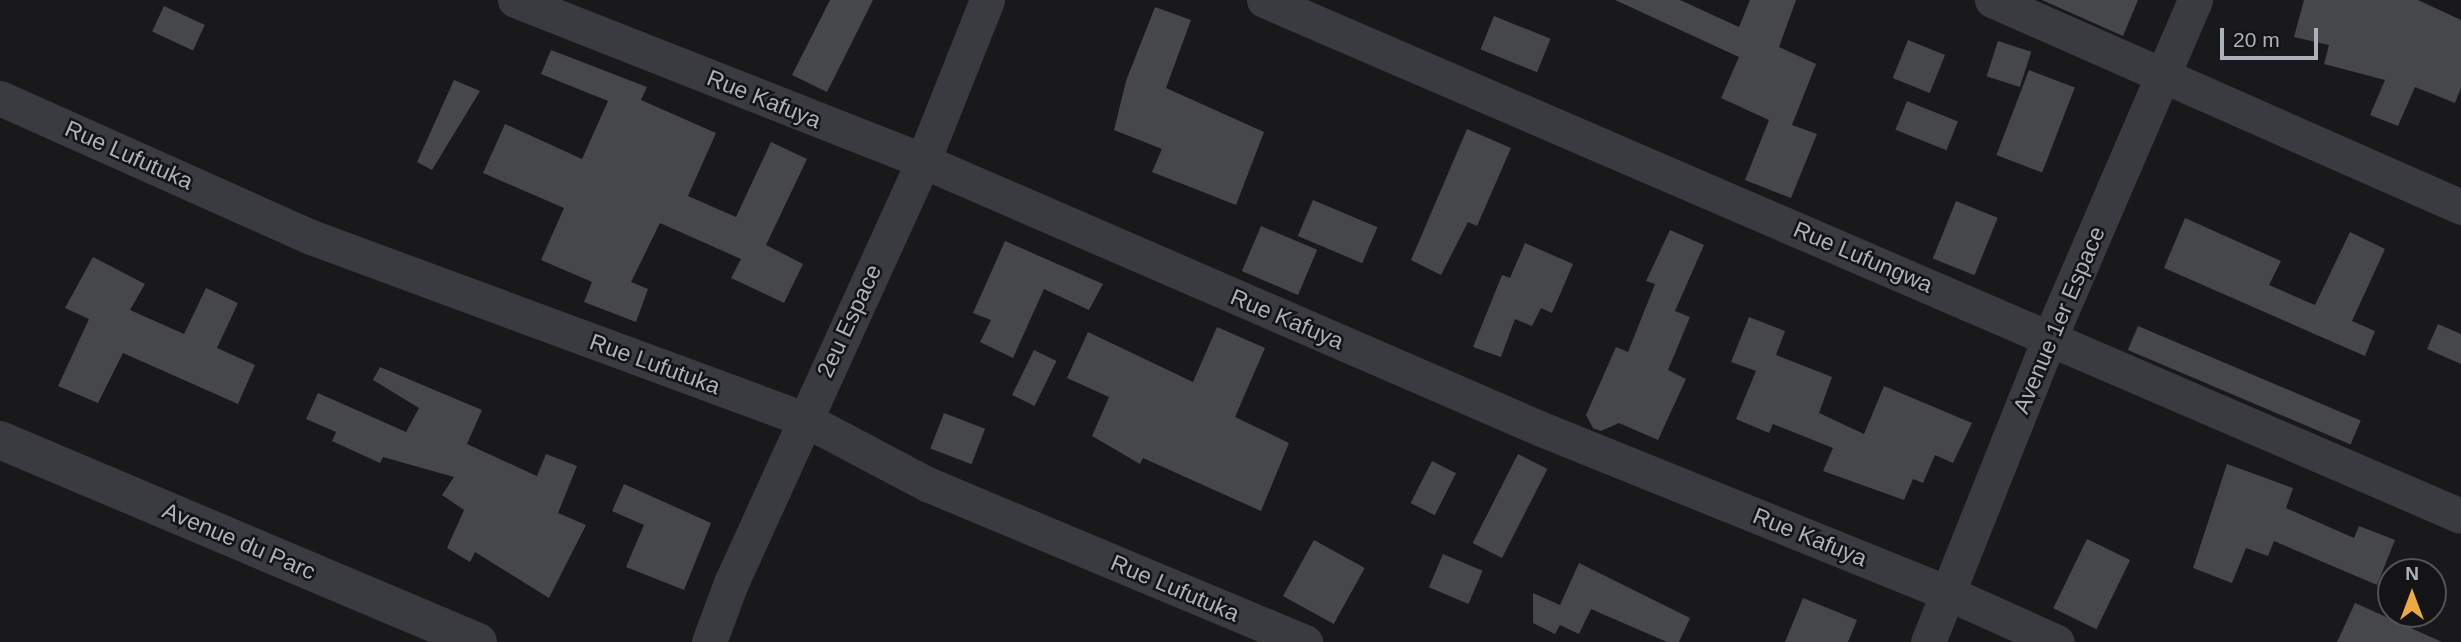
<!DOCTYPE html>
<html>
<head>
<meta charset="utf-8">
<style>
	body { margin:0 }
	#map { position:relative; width:2461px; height:642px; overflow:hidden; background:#19191b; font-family:Arial,sans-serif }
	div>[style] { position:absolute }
	.building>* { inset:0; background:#46474b; transform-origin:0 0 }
	.minor>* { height:35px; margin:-17.5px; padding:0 17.5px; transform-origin:17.5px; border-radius:17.5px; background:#3a3b40 }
	.tertiary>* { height:38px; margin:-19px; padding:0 19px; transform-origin:19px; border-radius:19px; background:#3a3b40 }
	span { translate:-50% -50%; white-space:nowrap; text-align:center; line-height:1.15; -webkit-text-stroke:5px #141416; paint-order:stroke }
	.street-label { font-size:23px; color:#acb1ba }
	.north { position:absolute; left:2377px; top:558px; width:70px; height:70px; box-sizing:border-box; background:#141416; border:2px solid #515358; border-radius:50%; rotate:0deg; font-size:19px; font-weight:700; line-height:28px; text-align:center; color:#acb1ba }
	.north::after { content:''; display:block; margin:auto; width:24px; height:32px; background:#ecab40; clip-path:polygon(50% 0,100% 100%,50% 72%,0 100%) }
	.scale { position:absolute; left:2220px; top:28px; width:98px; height:32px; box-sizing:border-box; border:4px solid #acb1ba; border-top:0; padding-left:9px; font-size:21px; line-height:24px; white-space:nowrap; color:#acb1ba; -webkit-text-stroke:5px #141416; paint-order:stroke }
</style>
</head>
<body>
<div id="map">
	<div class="building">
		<i style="clip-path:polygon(830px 0,873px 0,827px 92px,792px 75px)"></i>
		<i style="clip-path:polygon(1615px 0,1680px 0,1739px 27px,1750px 0,1796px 0,1779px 47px,1816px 64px,1792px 125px,1817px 134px,1791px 198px,1745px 180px,1769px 120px,1721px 98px,1739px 57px)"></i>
		<i style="clip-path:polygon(2042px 0,2138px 0,2123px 36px)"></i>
		<i style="clip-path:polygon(2304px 0,2418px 0,2461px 20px,2461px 88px,2455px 103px,2415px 87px,2398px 126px,2370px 115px,2385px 80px,2324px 64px,2329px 45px,2294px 37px)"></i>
		<i style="left:164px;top:6px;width:45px;height:28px;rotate:25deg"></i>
		<i style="clip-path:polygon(1155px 7px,1191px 20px,1166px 88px,1264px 132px,1236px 205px,1152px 172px,1162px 149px,1114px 130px,1126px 81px)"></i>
		<i style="left:1494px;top:16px;width:61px;height:36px;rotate:22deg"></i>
		<i style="left:1908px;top:40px;width:40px;height:41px;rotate:22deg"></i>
		<i style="left:1998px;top:41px;width:35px;height:37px;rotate:18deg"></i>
		<i style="clip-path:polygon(551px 50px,647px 87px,641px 100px,716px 133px,688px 196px,736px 217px,771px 142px,807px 159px,766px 245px,803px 264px,784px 303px,731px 278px,741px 259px,660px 223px,631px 282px,648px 289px,636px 322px,584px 302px,592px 282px,541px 260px,564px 208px,483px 173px,505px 124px,582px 159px,608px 101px,541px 74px)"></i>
		<i style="left:2029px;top:70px;width:49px;height:91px;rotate:21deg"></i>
		<i style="clip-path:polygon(454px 80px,480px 91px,432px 170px,417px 162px)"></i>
		<i style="left:1907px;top:101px;width:55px;height:31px;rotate:22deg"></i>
		<i style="clip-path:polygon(1467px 129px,1511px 148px,1477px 226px,1468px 222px,1441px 275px,1411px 260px)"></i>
		<i style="left:1313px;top:200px;width:70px;height:39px;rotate:23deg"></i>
		<i style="left:1956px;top:201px;width:45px;height:62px;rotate:22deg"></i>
		<i style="clip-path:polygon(2185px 218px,2281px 261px,2269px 285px,2315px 305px,2350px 232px,2385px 249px,2352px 321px,2375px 331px,2365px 356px,2164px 268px)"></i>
		<i style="left:1261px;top:226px;width:61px;height:49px;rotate:23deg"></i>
		<i style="clip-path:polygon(1670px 230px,1704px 245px,1675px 311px,1690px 317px,1668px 370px,1686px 379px,1658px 440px,1619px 423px,1601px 431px,1593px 428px,1586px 415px,1616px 347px,1628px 352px,1655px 284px,1646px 281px)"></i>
		<i style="clip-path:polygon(1005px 241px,1103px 284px,1089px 310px,1044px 289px,1013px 358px,980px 342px,991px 320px,973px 313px)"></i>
		<i style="clip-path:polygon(1525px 243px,1573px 264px,1552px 313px,1541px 308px,1532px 326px,1515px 319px,1501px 357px,1473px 347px,1502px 275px,1510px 278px)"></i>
		<i style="clip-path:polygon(93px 257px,145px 284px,130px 310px,184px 334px,206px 288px,238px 303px,217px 348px,255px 365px,238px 404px,123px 353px,98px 403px,58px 386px,89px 319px,65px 308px)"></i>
		<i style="clip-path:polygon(1749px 317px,1785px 331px,1776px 355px,1832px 377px,1819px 413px,1864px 434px,1884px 386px,1972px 423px,1953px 463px,1935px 455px,1923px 483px,1913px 479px,1904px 500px,1823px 471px,1833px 448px,1773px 424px,1769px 433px,1736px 419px,1756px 371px,1731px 362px)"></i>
		<i style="clip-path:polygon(2438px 324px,2461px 334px,2461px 364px,2427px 349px)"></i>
		<i style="left:2138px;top:326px;width:242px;height:26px;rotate:23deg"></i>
		<i style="clip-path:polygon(1217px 327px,1265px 348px,1235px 417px,1289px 443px,1261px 511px,1143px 458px,1140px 464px,1092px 436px,1109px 397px,1067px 378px,1088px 332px,1193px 382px)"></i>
		<i style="left:1034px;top:350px;width:25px;height:50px;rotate:26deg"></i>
		<i style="clip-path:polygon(380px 367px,482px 410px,467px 444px,537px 476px,546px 454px,577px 466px,558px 513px,586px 525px,549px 598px,475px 552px,470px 562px,447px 548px,464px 510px,442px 495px,454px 477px,383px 457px,380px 463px,332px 441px,336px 432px,306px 419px,318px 393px,406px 432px,419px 408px,373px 380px)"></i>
		<i style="left:944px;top:413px;width:44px;height:38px;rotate:21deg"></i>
		<i style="left:1518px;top:454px;width:33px;height:100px;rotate:27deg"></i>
		<i style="left:1432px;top:461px;width:27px;height:47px;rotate:27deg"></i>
		<i style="clip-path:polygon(2227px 464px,2293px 488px,2286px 508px,2354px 538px,2359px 526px,2395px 540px,2377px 585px,2274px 541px,2268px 556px,2246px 548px,2232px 583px,2193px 568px)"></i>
		<i style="clip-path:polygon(624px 484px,711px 523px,684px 590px,626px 567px,644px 525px,612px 511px)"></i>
		<i style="left:2087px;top:539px;width:48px;height:77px;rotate:26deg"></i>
		<i style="left:1314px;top:540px;width:58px;height:64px;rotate:29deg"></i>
		<i style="left:1443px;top:554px;width:43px;height:36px;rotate:23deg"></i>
		<i style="clip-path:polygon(1579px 563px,1690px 618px,1679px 642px,1667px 642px,1591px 609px,1579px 634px,1560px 625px,1555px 634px,1533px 623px,1533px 593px,1560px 605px)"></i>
		<i style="clip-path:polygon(1803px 598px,1857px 620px,1848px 642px,1785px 642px)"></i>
		<i style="clip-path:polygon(2355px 603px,2442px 642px,2337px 642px)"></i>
	</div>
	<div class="minor">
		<i style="left:515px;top:0;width:439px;rotate:21.5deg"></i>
		<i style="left:923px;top:161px;width:671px;rotate:23.43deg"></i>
		<i style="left:1539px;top:428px;width:443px;rotate:22deg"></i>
		<i style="left:1950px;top:594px;width:117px;rotate:24.2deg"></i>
		<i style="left:1264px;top:0;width:1303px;rotate:23.32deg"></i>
		<i style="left:1992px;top:0;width:513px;rotate:23.81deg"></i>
		<i style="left:0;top:98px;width:341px;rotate:24.1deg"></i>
		<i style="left:311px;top:237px;width:526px;rotate:20.26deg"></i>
		<i style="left:804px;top:419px;width:139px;rotate:27.9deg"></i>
		<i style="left:927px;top:484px;width:410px;rotate:22.7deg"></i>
		<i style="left:709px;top:642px;width:63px;rotate:-69.6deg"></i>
		<i style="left:731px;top:583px;width:464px;rotate:-65.5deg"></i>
		<i style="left:923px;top:161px;width:173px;rotate:-68.3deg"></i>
		<i style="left:1928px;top:642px;width:328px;rotate:-68.2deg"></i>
		<i style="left:2050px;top:337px;width:367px;rotate:-66.7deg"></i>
	</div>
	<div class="tertiary">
		<i style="left:0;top:440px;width:519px;rotate:22.91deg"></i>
	</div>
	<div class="street-label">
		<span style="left:764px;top:99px;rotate:22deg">Rue Kafuya</span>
		<span style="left:129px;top:155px;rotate:24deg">Rue Lufutuka</span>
		<span style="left:1863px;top:257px;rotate:23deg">Rue Lufungwa</span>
		<span style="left:1287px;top:319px;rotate:23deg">Rue Kafuya</span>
		<span style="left:2059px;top:320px;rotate:-67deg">Avenue 1er Espace</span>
		<span style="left:849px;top:321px;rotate:-65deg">2eu Espace</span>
		<span style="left:655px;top:364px;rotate:20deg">Rue Lufutuka</span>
		<span style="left:1810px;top:537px;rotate:22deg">Rue Kafuya</span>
		<span style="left:239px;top:541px;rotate:23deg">Avenue du Parc</span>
		<span style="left:1175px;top:588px;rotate:23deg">Rue Lufutuka</span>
	</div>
	<div class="north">N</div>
	<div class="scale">20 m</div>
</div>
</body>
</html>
